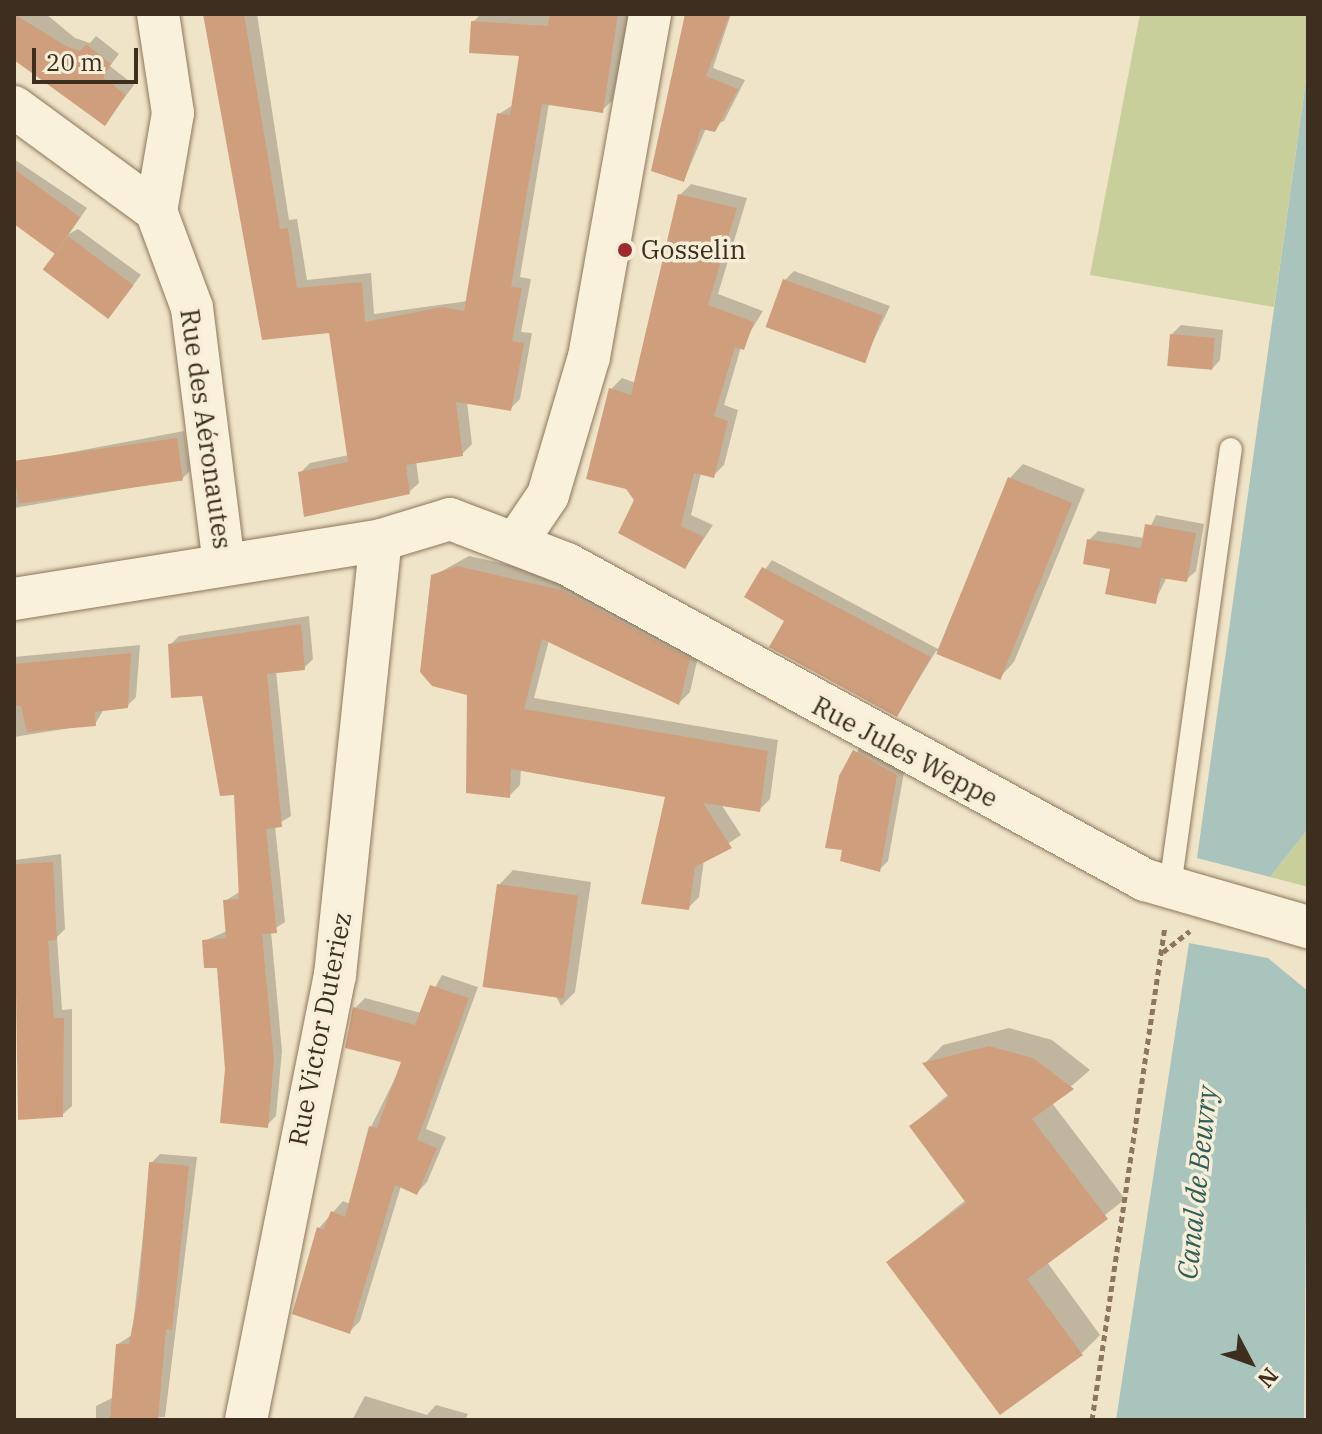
<!DOCTYPE html>
<html>
<head>
<meta charset="utf-8">
<style>
	body { margin:0 }
	#map { position:relative; width:1322px; height:1434px; overflow:hidden; background:#f0e4c8; font-family:"IBM Plex Serif",serif }
	div>[style] { position:absolute }
	.green>* { inset:0; background:#c9cf9b }
	.water>* { inset:0; background:#a9c4bc }
	.shadow>* { inset:0; background:#0003 }
	.building>* { inset:0; background:#cf9f7d; transform-origin:0 0 }
	.path>* { height:5px; margin-top:-2.5px; transform-origin:0; background:repeating-linear-gradient(90deg,#8d765c 0 6px,transparent 0 10px) }
	.roads { filter:drop-shadow(0 0 2px #8d765c) drop-shadow(0 0 2px #8d765c) }
	.lane>* { height:22px; margin:-11px; padding:0 11px; transform-origin:11px; border-radius:11px; background:#faf1dc }
	.street>* { height:42px; margin:-21px; padding:0 21px; transform-origin:21px; border-radius:21px; background:#faf1dc }
	.dots>* { width:22px; height:22px; translate:-50% -50%; box-sizing:border-box; border:4px solid #f7eed8; border-radius:50% }
	span { translate:-50% -50%; white-space:nowrap; text-align:center; line-height:1.15; -webkit-text-stroke:7px #f7eed8; paint-order:stroke }
	.poi-label { font-size:26px; color:#3d2e20 }
	.left { translate:0 -50%; text-align:left }
	.street-label { font-size:26px; color:#3d2e20 }
	.water-label { font-size:28px; color:#2f5d5a; font-style:italic }
	.frame { position:absolute; inset:0; border:16px solid #3d2e20; pointer-events:none }
	.north { position:absolute; left:1210px; top:1322px; width:80px; height:80px; -webkit-text-stroke:6px #f7eed8; paint-order:stroke; rotate:131deg; font-size:22px; font-weight:700; line-height:32px; text-align:center; color:#3d2e20 }
	.north::after { content:''; display:block; margin:auto; width:28px; height:36px; background:#3d2e20; clip-path:polygon(50% 0,100% 100%,50% 72%,0 100%) }
	.scale { position:absolute; left:32px; top:48px; width:106px; height:36px; box-sizing:border-box; border:4px solid #3d2e20; border-top:0; padding-left:10px; font-size:24px; line-height:28px; white-space:nowrap; color:#3d2e20; -webkit-text-stroke:6px #f7eed8; paint-order:stroke }
</style>
</head>
<body>
<div id="map">
	<div class="green">
		<i style="clip-path:polygon(1140px 14px,1308px 14px,1308px 66px,1274px 307px,1090px 275px)"></i>
		<i style="clip-path:polygon(1308px 829px,1308px 887px,1270px 877px)"></i>
	</div>
	<div class="water">
		<i style="clip-path:polygon(1308px 66px,1308px 829px,1270px 877px,1197px 858px)"></i>
		<i style="clip-path:polygon(1189px 943px,1268px 958px,1308px 991px,1304px 1420px,1116px 1420px)"></i>
	</div>
	<div class="shadow">
		<i style="clip-path:polygon(14px 14px,46px 14px,75px 38px,90px 43px,96px 36px,119px 54px,110px 66px,134px 85px,105px 123px,14px 54px)"></i>
		<i style="clip-path:polygon(205px 14px,257px 14px,289px 220px,297px 219px,307px 280px,371px 273px,374px 314px,468px 301px,499px 114px,513px 105px,521px 55px,473px 22px,481px 14px,631px 14px,612px 101px,602px 110px,549px 103px,520px 277px,531px 279px,521px 332px,532px 333px,520px 399px,510px 409px,467px 402px,472px 444px,462px 454px,416px 461px,419px 483px,409px 492px,300px 473px,310px 463px,349px 455px,331px 331px,264px 338px)"></i>
		<i style="clip-path:polygon(687px 14px,731px 14px,713px 68px,745px 80px,724px 121px,706px 128px,684px 180px)"></i>
		<i style="clip-path:polygon(14px 159px,87px 208px,69px 234px,78px 229px,141px 275px,109px 316px,63px 247px,14px 224px)"></i>
		<i style="clip-path:polygon(691px 184px,747px 198px,718px 294px,763px 311px,741px 347px,724px 405px,738px 410px,724px 465px,713px 476px,701px 473px,691px 515px,713px 525px,685px 567px,627px 487px,611px 389px,622px 378px,636px 383px,680px 195px)"></i>
		<i style="clip-path:polygon(794px 271px,890px 306px,864px 360px,785px 280px)"></i>
		<i style="clip-path:polygon(1181px 325px,1223px 330px,1220px 360px,1211px 370px,1172px 334px)"></i>
		<i style="clip-path:polygon(184px 431px,190px 471px,182px 479px,14px 508px,14px 463px)"></i>
		<i style="clip-path:polygon(1023px 464px,1085px 489px,1014px 662px,1000px 677px,936px 651px,897px 715px,787px 620px,746px 596px,772px 560px,938px 649px,1009px 479px)"></i>
		<i style="clip-path:polygon(1156px 515px,1204px 524px,1196px 571px,1186px 580px,1167px 577px,1155px 601px,1089px 540px,1098px 531px,1145px 538px)"></i>
		<i style="clip-path:polygon(469px 556px,573px 579px,700px 648px,690px 692px,679px 703px,549px 640px,534px 698px,778px 740px,770px 799px,759px 810px,721px 804px,741px 835px,704px 860px,699px 897px,688px 908px,668px 795px,521px 768px,520px 785px,509px 796px,433px 576px)"></i>
		<i style="clip-path:polygon(309px 616px,313px 659px,304px 668px,276px 671px,291px 816px,275px 826px,285px 922px,271px 931px,282px 1051px,276px 1116px,267px 1125px,227px 1069px,218px 966px,204px 941px,227px 931px,225px 901px,241px 891px,236px 793px,204px 693px,170px 645px,179px 636px)"></i>
		<i style="clip-path:polygon(140px 645px,136px 697px,127px 706px,104px 709px,95px 724px,14px 737px,14px 657px)"></i>
		<i style="clip-path:polygon(863px 743px,905px 767px,888px 861px,880px 869px,844px 848px,841px 776px)"></i>
		<i style="clip-path:polygon(61px 854px,65px 929px,57px 937px,62px 1010px,72px 1009px,72px 1106px,62px 1115px,20px 1118px,14px 860px)"></i>
		<i style="clip-path:polygon(513px 870px,591px 882px,575px 992px,561px 1006px,499px 885px)"></i>
		<i style="clip-path:polygon(442px 975px,478px 987px,426px 1129px,446px 1137px,427px 1182px,417px 1193px,401px 1186px,360px 1321px,350px 1331px,319px 1228px,343px 1201px,350px 1204px,371px 1127px,404px 1060px,355px 1008px,365px 998px,421px 1013px)"></i>
		<i style="clip-path:polygon(1009px 1028px,1052px 1040px,1090px 1070px,1052px 1103px,1125px 1199px,1047px 1262px,1100px 1335px,1082px 1353px,888px 1262px,966px 1200px,911px 1126px,949px 1094px,925px 1063px,943px 1045px)"></i>
		<i style="clip-path:polygon(160px 1154px,197px 1157px,165px 1417px,96px 1420px,96px 1406px,114px 1397px,118px 1344px,132px 1335px,151px 1163px)"></i>
		<i style="clip-path:polygon(365px 1396px,427px 1415px,436px 1405px,468px 1414px,465px 1420px,352px 1420px)"></i>
	</div>
	<div class="building">
		<i style="clip-path:polygon(14px 14px,66px 46px,80px 51px,86px 44px,111px 64px,103px 77px,126px 95px,105px 126px,14px 60px)"></i>
		<i style="clip-path:polygon(203px 14px,244px 14px,280px 229px,288px 228px,297px 288px,362px 282px,365px 322px,443px 307px,464px 311px,497px 113px,510px 115px,519px 56px,469px 53px,471px 21px,548px 26px,550px 14px,618px 14px,603px 113px,542px 104px,511px 287px,522px 288px,512px 341px,524px 343px,511px 411px,456px 402px,463px 456px,406px 465px,410px 494px,304px 517px,298px 472px,348px 462px,329px 333px,262px 340px)"></i>
		<i style="clip-path:polygon(685px 14px,730px 14px,706px 76px,738px 89px,715px 132px,701px 129px,684px 182px,651px 171px)"></i>
		<i style="clip-path:polygon(14px 169px,80px 217px,55px 254px,14px 224px)"></i>
		<i style="clip-path:polygon(678px 194px,737px 208px,708px 305px,754px 322px,744px 350px,735px 347px,714px 416px,728px 421px,714px 478px,694px 473px,681px 526px,704px 537px,685px 569px,618px 533px,634px 500px,626px 489px,586px 479px,609px 388px,631px 395px)"></i>
		<i style="left:68px;top:236px;width:82px;height:42px;rotate:37deg"></i>
		<i style="left:783px;top:279px;width:106px;height:51px;rotate:20deg"></i>
		<i style="left:1170px;top:334px;width:45px;height:32px;rotate:5deg"></i>
		<i style="left:177px;top:438px;width:43px;height:166px;rotate:82deg"></i>
		<i style="left:1008px;top:477px;width:69px;height:191px;rotate:22deg"></i>
		<i style="clip-path:polygon(1145px 524px,1196px 533px,1187px 582px,1161px 578px,1156px 604px,1105px 594px,1110px 569px,1083px 564px,1087px 539px,1141px 548px)"></i>
		<i style="clip-path:polygon(457px 566px,561px 590px,690px 659px,679px 705px,542px 639px,524px 709px,768px 751px,760px 812px,703px 803px,732px 848px,695px 867px,689px 910px,641px 904px,665px 797px,511px 769px,510px 798px,466px 793px,467px 695px,432px 686px,420px 672px,431px 575px)"></i>
		<i style="clip-path:polygon(762px 567px,931px 657px,897px 717px,769px 647px,784px 621px,744px 597px)"></i>
		<i style="clip-path:polygon(301px 624px,305px 670px,267px 674px,282px 827px,266px 829px,277px 933px,262px 934px,274px 1061px,268px 1128px,220px 1123px,225px 1069px,217px 968px,204px 968px,202px 940px,226px 938px,223px 900px,239px 899px,234px 795px,220px 796px,202px 696px,171px 698px,168px 644px)"></i>
		<i style="clip-path:polygon(131px 653px,128px 708px,95px 712px,96px 726px,27px 732px,21px 706px,14px 706px,14px 664px)"></i>
		<i style="clip-path:polygon(853px 750px,897px 775px,880px 872px,840px 861px,842px 850px,825px 848px,839px 776px)"></i>
		<i style="clip-path:polygon(53px 862px,57px 940px,48px 941px,54px 1018px,64px 1018px,63px 1117px,18px 1120px,14px 864px)"></i>
		<i style="left:497px;top:884px;width:82px;height:104px;rotate:8deg"></i>
		<i style="clip-path:polygon(430px 985px,469px 998px,417px 1140px,437px 1148px,417px 1195px,395px 1185px,350px 1334px,292px 1314px,317px 1227px,323px 1230px,331px 1211px,345px 1217px,369px 1126px,377px 1128px,401px 1062px,345px 1048px,353px 1007px,415px 1025px)"></i>
		<i style="clip-path:polygon(989px 1046px,1033px 1058px,1074px 1089px,1032px 1119px,1108px 1219px,1027px 1279px,1083px 1355px,1000px 1415px,886px 1262px,966px 1203px,909px 1126px,949px 1097px,922px 1063px)"></i>
		<i style="clip-path:polygon(149px 1162px,189px 1166px,172px 1330px,166px 1329px,158px 1420px,110px 1420px,116px 1344px,129px 1344px,139px 1292px)"></i>
	</div>
	<div class="path">
		<i style="left:1163px;top:952px;width:34px;rotate:-38deg"></i>
		<i style="left:1092px;top:1420px;width:499px;rotate:-81.6deg"></i>
	</div>
	<div class="roads">
		<div class="lane">
			<i style="left:1170px;top:887px;width:442px;rotate:-82.1deg"></i>
		</div>
		<div class="street">
			<i style="left:158px;top:14px;width:100px;rotate:81.4deg"></i>
			<i style="left:173px;top:113px;width:99px;rotate:99.8deg"></i>
			<i style="left:156px;top:211px;width:103px;rotate:69.6deg"></i>
			<i style="left:192px;top:308px;width:258px;rotate:82.9deg"></i>
			<i style="left:14px;top:107px;width:176px;rotate:36.2deg"></i>
			<i style="left:517px;top:541px;width:55px;rotate:-56deg"></i>
			<i style="left:548px;top:495px;width:144px;rotate:-73.5deg"></i>
			<i style="left:589px;top:357px;width:348px;rotate:-79.9deg"></i>
			<i style="left:14px;top:599px;width:372px;rotate:-9.1deg"></i>
			<i style="left:381px;top:540px;width:72px;rotate:-16.9deg"></i>
			<i style="left:450px;top:519px;width:125px;rotate:21deg"></i>
			<i style="left:567px;top:564px;width:659px;rotate:28.67deg"></i>
			<i style="left:1145px;top:880px;width:170px;rotate:16.1deg"></i>
			<i style="left:246px;top:1420px;width:454px;rotate:-78.7deg"></i>
			<i style="left:335px;top:975px;width:437px;rotate:-84deg"></i>
		</div>
	</div>
	<div class="dots">
		<i style="left:625px;top:250px;background:#9e2a2b"></i>
	</div>
	<div class="poi-label">
		<span class="left" style="left:641px;top:250px">Gosselin</span>
	</div>
	<div class="street-label">
		<span style="left:206px;top:429px;rotate:82deg">Rue des Aéronautes</span>
		<span style="left:905px;top:752px;rotate:28deg">Rue Jules Weppe</span>
		<span style="left:320px;top:1029px;rotate:-79deg">Rue Victor Duteriez</span>
	</div>
	<div class="water-label">
		<span style="left:1197px;top:1183px;rotate:-84deg">Canal de Beuvry</span>
	</div>
	<div class="frame"></div>
	<div class="north">N</div>
	<div class="scale">20 m</div>
</div>
</body>
</html>
